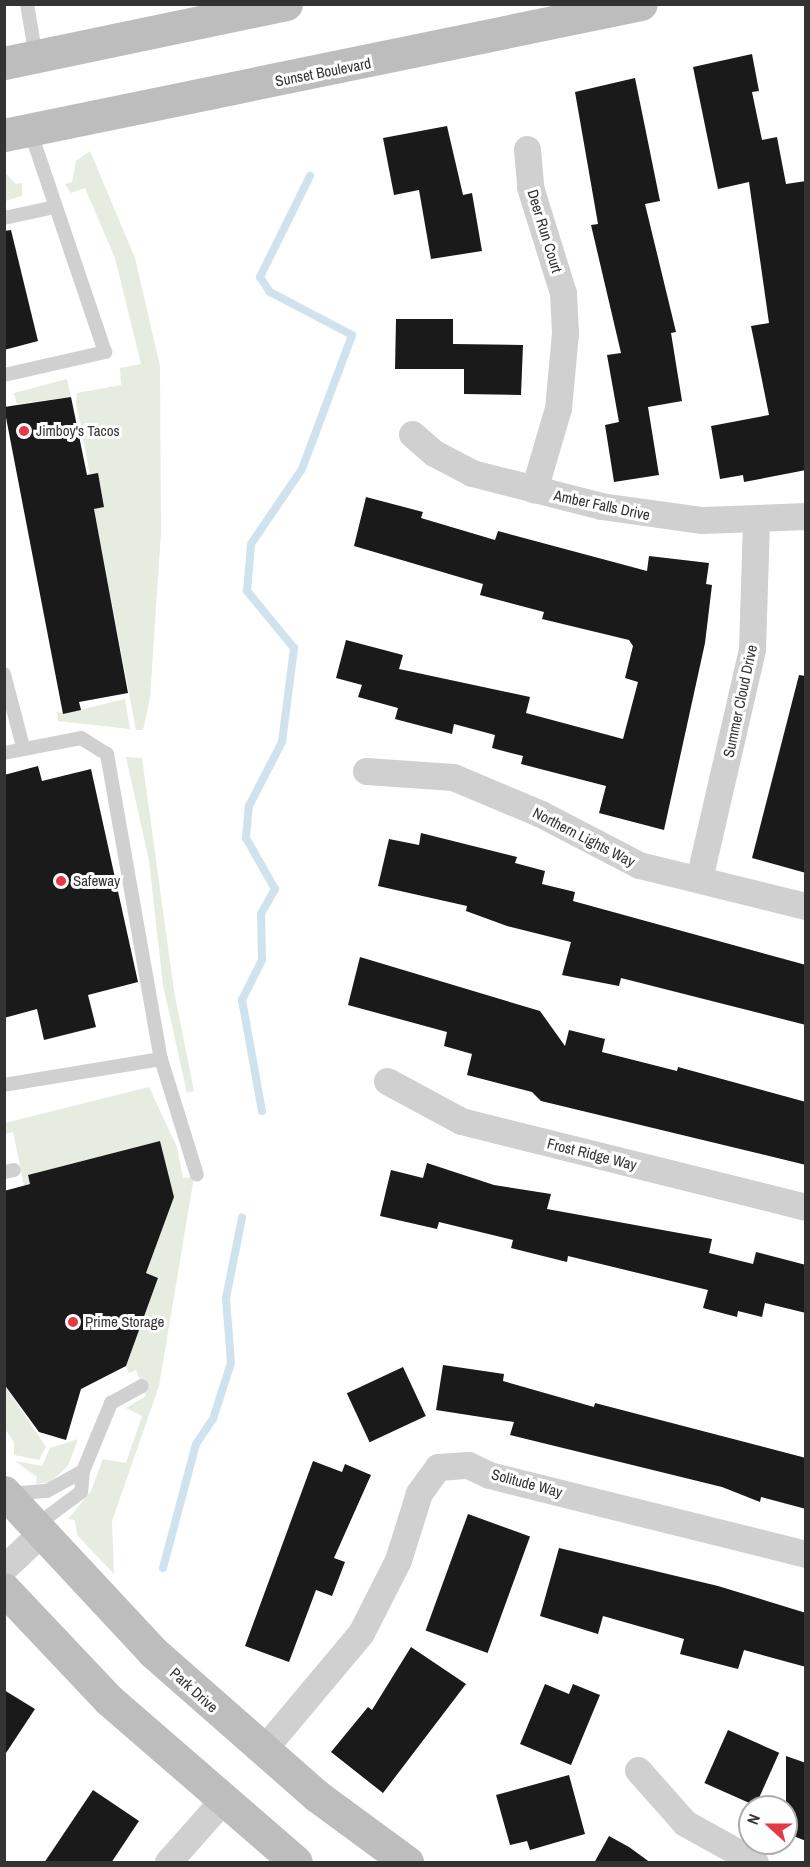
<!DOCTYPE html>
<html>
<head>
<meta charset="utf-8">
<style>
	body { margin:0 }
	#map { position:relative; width:810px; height:1867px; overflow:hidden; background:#fff; font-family:"Archivo Narrow",sans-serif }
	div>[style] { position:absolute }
	.green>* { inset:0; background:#e6ecdf }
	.stream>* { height:8px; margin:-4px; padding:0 4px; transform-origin:4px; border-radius:4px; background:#cfe2ee }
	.building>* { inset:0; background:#1a1a1a; transform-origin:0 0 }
	.service>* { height:14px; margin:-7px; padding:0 7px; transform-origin:7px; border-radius:7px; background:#d0d0d0 }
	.minor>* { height:27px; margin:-13.5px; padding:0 13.5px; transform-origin:13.5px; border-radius:13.5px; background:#d0d0d0 }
	.secondary>* { height:33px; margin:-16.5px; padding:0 16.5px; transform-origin:16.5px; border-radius:16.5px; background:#bdbdbd }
	.dots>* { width:16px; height:16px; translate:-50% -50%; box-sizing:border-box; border:3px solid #fff; border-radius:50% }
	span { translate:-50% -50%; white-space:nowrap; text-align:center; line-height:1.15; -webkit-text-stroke:6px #fff; paint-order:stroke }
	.street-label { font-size:15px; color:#333 }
	.poi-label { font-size:15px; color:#333 }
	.left { translate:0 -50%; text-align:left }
	.frame { position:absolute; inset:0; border:6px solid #333; pointer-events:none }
	.north { position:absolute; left:738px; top:1795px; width:60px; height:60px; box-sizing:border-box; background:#fff; border:2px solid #adadad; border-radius:50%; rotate:291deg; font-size:16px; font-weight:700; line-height:24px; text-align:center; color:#333 }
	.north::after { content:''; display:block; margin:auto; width:21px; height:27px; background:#e63946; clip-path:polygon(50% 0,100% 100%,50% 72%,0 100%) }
</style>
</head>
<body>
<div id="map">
	<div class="green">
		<i style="clip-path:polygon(90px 151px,135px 258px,160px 366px,161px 532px,150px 698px,143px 730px,136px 730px,94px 509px,104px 506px,98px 474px,90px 475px,76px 402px,77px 393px,121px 385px,120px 368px,141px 364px,115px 258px,85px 188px,71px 193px,65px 184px,72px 182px,76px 161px)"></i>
		<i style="clip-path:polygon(5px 173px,16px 184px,22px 183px,22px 196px,5px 201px)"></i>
		<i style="clip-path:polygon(67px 379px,71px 397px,17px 404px,14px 393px)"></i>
		<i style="clip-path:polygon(125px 699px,130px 729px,58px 721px,57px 711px,63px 714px)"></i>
		<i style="clip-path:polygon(126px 757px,142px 758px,174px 991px,194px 1091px,187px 1093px,163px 985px,149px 861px)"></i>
		<i style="clip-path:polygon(149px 1087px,177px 1147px,183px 1178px,194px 1177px,159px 1386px,112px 1521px,114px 1574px,77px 1535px,75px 1520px,68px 1519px,91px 1491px,103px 1459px,126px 1463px,142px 1416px,126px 1408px,146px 1396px,136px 1370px,129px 1373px,126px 1366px,158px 1278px,146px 1273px,174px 1197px,160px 1141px,28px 1175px,30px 1184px,24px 1186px,13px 1132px,5px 1134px,5px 1123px)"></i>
		<i style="clip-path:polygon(4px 1384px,46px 1447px,39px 1460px,14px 1455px,14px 1442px,5px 1429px)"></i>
		<i style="clip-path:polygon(78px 1439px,68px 1466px,50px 1482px,36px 1484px,37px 1477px,15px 1461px,42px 1466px,50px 1448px)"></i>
	</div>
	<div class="stream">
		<i style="left:262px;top:1111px;width:113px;rotate:-100.2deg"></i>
		<i style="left:242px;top:1000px;width:45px;rotate:-63.4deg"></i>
		<i style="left:262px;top:960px;width:46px;rotate:-91.2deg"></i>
		<i style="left:261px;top:914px;width:29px;rotate:-61deg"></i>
		<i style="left:275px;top:889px;width:59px;rotate:-119.6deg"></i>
		<i style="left:246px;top:838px;width:32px;rotate:-85deg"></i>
		<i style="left:249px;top:806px;width:72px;rotate:-62.7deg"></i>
		<i style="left:282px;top:742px;width:95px;rotate:-82.7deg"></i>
		<i style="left:294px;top:648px;width:74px;rotate:-129.5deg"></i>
		<i style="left:247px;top:591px;width:47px;rotate:-85.1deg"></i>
		<i style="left:251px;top:544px;width:91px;rotate:-55.8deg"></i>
		<i style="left:302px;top:469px;width:143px;rotate:-69.5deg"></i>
		<i style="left:352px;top:335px;width:93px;rotate:-152.3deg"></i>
		<i style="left:270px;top:292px;width:18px;rotate:-124deg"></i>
		<i style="left:260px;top:277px;width:113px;rotate:-63.7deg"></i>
		<i style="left:163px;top:1568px;width:128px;rotate:-75.1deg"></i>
		<i style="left:196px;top:1444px;width:30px;rotate:-56deg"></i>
		<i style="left:213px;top:1419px;width:59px;rotate:-72.2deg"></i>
		<i style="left:231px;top:1363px;width:65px;rotate:-94.4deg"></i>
		<i style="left:226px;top:1298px;width:82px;rotate:-78.7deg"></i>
	</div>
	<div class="building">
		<i style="clip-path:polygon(752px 54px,759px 91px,752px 92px,762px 140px,777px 137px,786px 184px,806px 181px,806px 470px,744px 482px,743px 475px,720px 479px,711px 426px,769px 415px,751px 326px,769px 323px,749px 182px,718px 189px,693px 67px)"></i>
		<i style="clip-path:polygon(635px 78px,660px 201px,645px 204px,676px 332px,671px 333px,682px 401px,648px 407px,659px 475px,614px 482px,605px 425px,619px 422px,607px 355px,621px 353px,591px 225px,598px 224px,575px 92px)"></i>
		<i style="clip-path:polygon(447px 126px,463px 195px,472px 193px,482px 251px,431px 259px,419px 190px,394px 195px,383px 138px)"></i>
		<i style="clip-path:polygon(11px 230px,38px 341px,4px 350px,4px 231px)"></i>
		<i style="clip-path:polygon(396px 319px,453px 319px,453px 344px,523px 345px,521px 395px,464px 394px,464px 369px,395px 369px)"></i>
		<i style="clip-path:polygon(71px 397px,87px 475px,98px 473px,104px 507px,94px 509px,128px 693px,79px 702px,81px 710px,63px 714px,4px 407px)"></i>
		<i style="clip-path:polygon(366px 497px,423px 512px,421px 518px,495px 540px,498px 531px,647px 571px,649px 556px,709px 563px,706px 584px,712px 585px,705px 643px,664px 830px,599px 813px,606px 786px,521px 764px,523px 756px,492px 748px,495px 735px,454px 724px,452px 734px,395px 719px,398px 708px,358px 697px,362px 685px,336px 678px,346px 640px,403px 655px,399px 669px,530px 697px,526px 713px,623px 739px,638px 682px,625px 678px,633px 646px,629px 640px,542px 619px,544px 612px,480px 595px,483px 584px,354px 546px)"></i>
		<i style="clip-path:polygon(799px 675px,806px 676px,806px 873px,752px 858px)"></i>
		<i style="clip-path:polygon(38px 766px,42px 781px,91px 769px,138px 982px,88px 995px,96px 1027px,44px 1040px,37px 1009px,4px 1018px,4px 775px)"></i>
		<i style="clip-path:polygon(421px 833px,517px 857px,515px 863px,545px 871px,542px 884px,575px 892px,573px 901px,806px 965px,806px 1025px,621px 978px,619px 986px,562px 975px,571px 942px,507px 926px,466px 911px,467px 906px,378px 886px,389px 839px,419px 845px)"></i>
		<i style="clip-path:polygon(360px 957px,540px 1011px,565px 1046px,569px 1030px,605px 1039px,602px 1052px,677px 1071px,678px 1067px,806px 1102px,806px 1165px,541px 1101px,532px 1092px,467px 1075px,472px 1054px,444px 1046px,447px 1032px,348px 1005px)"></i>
		<i style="clip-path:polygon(160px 1141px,174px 1197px,146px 1273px,158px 1278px,126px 1366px,81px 1389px,66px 1440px,39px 1432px,4px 1384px,4px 1191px,30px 1184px,28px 1175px)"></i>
		<i style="clip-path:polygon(427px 1163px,494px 1185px,551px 1194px,547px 1209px,712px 1239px,709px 1253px,753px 1264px,756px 1252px,806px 1265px,806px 1313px,765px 1303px,762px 1317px,738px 1311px,737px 1317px,703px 1308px,708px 1290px,568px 1256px,567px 1262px,511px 1248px,513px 1240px,439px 1222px,437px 1229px,380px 1216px,391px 1170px,423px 1178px)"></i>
		<i style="clip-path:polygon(443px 1365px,504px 1374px,503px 1381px,594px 1407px,595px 1403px,806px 1458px,806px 1509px,761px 1497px,760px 1502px,722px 1487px,510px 1435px,514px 1422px,436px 1410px)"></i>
		<i style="left:403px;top:1367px;width:54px;height:62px;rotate:65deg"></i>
		<i style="clip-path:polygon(313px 1461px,342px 1472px,345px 1464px,371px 1475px,334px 1558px,345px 1562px,332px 1596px,316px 1590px,289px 1662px,245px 1646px)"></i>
		<i style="left:468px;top:1514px;width:66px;height:124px;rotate:20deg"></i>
		<i style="clip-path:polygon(559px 1548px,718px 1586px,806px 1613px,806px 1667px,744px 1650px,738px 1669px,680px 1654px,684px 1639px,603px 1616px,598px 1634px,540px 1616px)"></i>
		<i style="clip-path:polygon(411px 1647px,466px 1684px,383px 1793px,331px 1752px,368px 1707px,372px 1710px)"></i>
		<i style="clip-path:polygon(545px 1684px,569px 1694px,573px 1684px,600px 1695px,571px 1765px,520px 1744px)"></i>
		<i style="clip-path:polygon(4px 1690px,35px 1709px,4px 1756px)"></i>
		<i style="left:728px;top:1730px;width:56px;height:58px;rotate:24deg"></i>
		<i style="clip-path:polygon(786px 1756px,806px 1763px,806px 1841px,786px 1833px)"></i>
		<i style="clip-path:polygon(569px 1775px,585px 1834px,530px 1850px,527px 1841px,510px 1845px,496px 1795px)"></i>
		<i style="clip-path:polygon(93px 1790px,139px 1821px,111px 1863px,44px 1863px)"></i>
		<i style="clip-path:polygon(609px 1836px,629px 1847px,651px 1863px,594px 1863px)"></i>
	</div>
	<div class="service">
		<i style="left:27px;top:4px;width:54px;rotate:80.4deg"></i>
		<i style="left:4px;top:218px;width:52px;rotate:-12.2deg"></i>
		<i style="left:4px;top:375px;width:104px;rotate:-12.8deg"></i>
		<i style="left:105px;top:352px;width:234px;rotate:-108.7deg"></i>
		<i style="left:4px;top:674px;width:75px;rotate:75.4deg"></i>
		<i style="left:4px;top:753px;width:78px;rotate:-11deg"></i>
		<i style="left:81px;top:738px;width:31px;rotate:32deg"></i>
		<i style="left:107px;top:754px;width:310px;rotate:80deg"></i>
		<i style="left:161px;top:1059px;width:159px;rotate:170.6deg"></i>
		<i style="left:161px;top:1059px;width:121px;rotate:72.8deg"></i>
		<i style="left:4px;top:1172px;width:10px;rotate:-11deg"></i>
		<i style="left:83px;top:1471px;width:74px;rotate:-67.6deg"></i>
		<i style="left:111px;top:1403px;width:35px;rotate:-29deg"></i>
		<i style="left:9px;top:1494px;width:38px;rotate:-5deg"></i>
		<i style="left:47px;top:1491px;width:41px;rotate:-29.1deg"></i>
		<i style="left:83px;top:1471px;width:21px;rotate:95deg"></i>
		<i style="left:81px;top:1492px;width:57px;rotate:143.5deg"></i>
	</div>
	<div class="minor">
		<i style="left:527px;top:149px;width:38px;rotate:85deg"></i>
		<i style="left:530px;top:187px;width:111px;rotate:72.7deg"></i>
		<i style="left:563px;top:293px;width:40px;rotate:87.1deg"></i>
		<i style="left:565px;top:333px;width:75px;rotate:95.3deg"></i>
		<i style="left:558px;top:408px;width:85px;rotate:106.3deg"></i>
		<i style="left:412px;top:434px;width:29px;rotate:41deg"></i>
		<i style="left:434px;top:453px;width:43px;rotate:27.8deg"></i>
		<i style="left:472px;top:473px;width:133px;rotate:14.3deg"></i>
		<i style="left:601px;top:506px;width:102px;rotate:7.9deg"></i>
		<i style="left:702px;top:520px;width:104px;rotate:-2.2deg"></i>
		<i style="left:366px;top:771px;width:87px;rotate:3.9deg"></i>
		<i style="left:453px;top:777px;width:95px;rotate:22.8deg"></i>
		<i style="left:541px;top:814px;width:110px;rotate:27.5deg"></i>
		<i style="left:639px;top:865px;width:172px;rotate:13.8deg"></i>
		<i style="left:699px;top:879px;width:236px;rotate:-77deg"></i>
		<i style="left:752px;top:649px;width:128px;rotate:-88.2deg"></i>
		<i style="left:387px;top:1081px;width:84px;rotate:28.4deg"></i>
		<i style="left:461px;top:1121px;width:356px;rotate:14deg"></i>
		<i style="left:4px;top:1568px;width:51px;rotate:-43.4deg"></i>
		<i style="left:262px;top:1751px;width:154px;rotate:-50deg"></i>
		<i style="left:361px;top:1633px;width:82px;rotate:-63.1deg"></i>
		<i style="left:398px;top:1560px;width:70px;rotate:-72.6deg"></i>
		<i style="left:419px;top:1493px;width:32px;rotate:-54deg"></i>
		<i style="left:438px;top:1467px;width:30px;rotate:-4deg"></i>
		<i style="left:468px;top:1465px;width:23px;rotate:25deg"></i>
		<i style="left:489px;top:1475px;width:327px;rotate:14deg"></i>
		<i style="left:638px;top:1770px;width:71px;rotate:48.4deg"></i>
		<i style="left:685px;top:1823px;width:80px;rotate:29.1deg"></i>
		<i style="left:168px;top:1862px;width:80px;rotate:-48.5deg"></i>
	</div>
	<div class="secondary">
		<i style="left:4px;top:63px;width:288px;rotate:-11.8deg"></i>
		<i style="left:4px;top:135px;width:650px;rotate:-11.62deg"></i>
		<i style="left:4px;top:1492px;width:219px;rotate:47deg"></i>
		<i style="left:153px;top:1652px;width:218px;rotate:41.3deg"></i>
		<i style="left:317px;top:1796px;width:112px;rotate:36.3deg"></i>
		<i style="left:4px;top:1589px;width:153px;rotate:46.6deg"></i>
		<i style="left:109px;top:1700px;width:247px;rotate:40.9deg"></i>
	</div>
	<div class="dots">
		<i style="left:24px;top:431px;background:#e63946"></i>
		<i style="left:61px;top:881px;background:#e63946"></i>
		<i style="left:73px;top:1322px;background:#e63946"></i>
	</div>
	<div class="street-label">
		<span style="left:323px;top:72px;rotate:-11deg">Sunset Boulevard</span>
		<span style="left:545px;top:231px;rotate:73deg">Deer Run Court</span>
		<span style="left:602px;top:505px;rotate:12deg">Amber Falls Drive</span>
		<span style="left:740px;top:701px;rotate:-78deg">Summer Cloud Drive</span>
		<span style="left:584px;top:837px;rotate:27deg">Northern Lights Way</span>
		<span style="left:592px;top:1154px;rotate:14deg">Frost Ridge Way</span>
		<span style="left:527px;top:1483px;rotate:15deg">Solitude Way</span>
		<span style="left:194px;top:1690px;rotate:42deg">Park Drive</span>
	</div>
	<div class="poi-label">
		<span class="left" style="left:36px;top:431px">Jimboy's Tacos</span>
		<span class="left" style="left:73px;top:881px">Safeway</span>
		<span class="left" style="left:85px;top:1322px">Prime Storage</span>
	</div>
	<div class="frame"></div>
	<div class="north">N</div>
</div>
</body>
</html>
